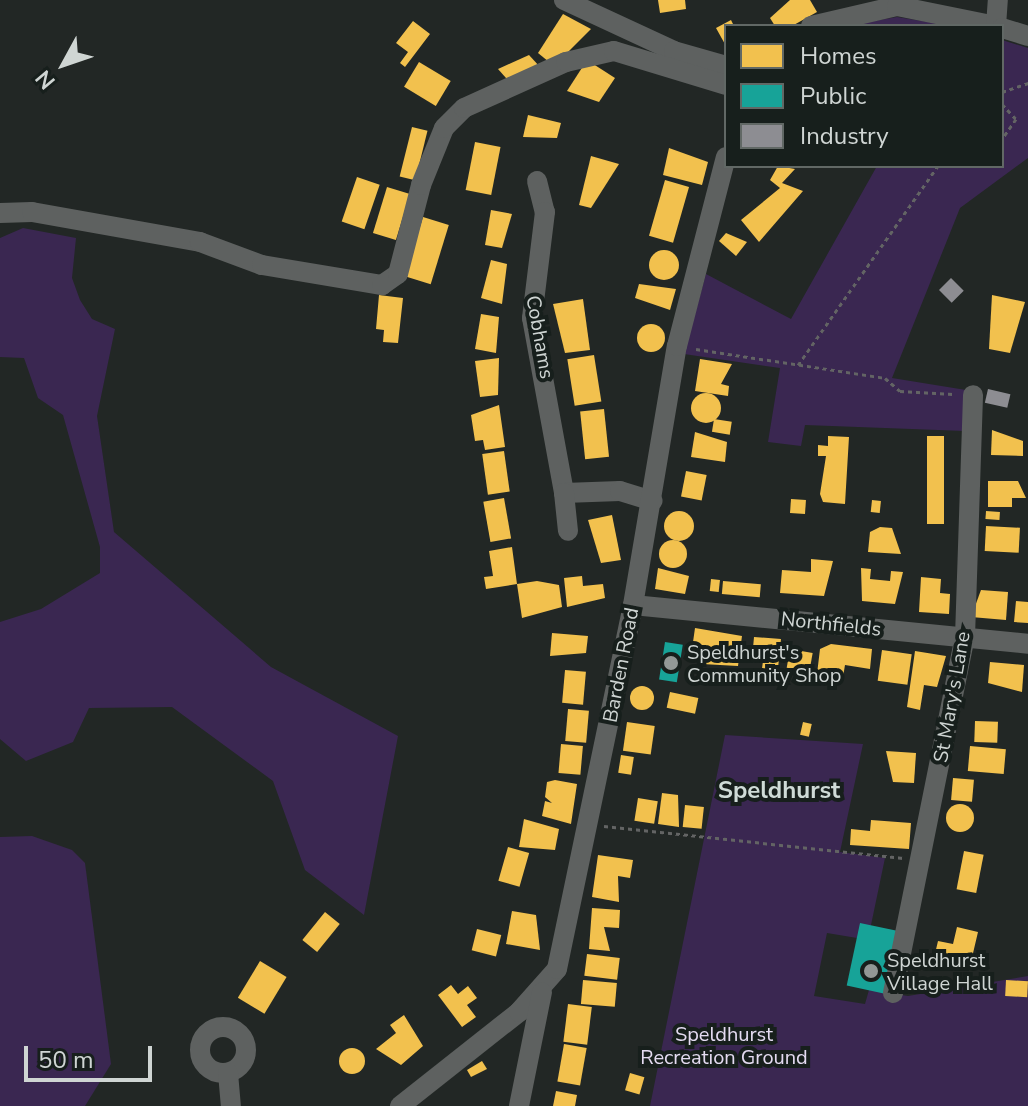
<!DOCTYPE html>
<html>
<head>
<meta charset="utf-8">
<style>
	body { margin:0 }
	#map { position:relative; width:1028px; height:1106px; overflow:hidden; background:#222725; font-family:"Nunito Sans",sans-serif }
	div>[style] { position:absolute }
	.green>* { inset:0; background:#3a2751 }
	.homes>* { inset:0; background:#f2c14e; transform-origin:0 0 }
	.round { border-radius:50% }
	.public>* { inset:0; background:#17a398; transform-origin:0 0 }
	.industry>* { inset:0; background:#8d8d92; transform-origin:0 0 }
	.path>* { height:3px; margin-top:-1.5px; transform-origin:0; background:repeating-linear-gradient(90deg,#636464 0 4px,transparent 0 8px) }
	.minor>* { height:20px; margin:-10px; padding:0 10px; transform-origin:10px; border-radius:10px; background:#5e6160 }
	.minor>.ring { margin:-10px; padding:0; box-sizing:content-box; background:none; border:20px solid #5e6160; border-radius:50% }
	.dots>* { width:22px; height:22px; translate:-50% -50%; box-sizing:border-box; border:4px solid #171f1c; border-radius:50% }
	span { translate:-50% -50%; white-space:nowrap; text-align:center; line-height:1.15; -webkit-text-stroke:8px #171f1c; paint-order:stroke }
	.street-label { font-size:20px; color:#cfd5d3 }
	.poi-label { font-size:20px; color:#cfd5d3 }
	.left { translate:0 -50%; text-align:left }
	.park-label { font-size:20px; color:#e4dbf1 }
	.quarter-label { font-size:24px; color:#cfdbd7; font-weight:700 }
	.legend { position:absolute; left:724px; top:24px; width:280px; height:144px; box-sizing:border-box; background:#171f1c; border:2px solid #616865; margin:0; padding:10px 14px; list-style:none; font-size:24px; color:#cfd5d3 }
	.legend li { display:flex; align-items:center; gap:16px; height:40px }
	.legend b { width:40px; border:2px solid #616865 }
	.north { position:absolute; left:24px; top:24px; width:80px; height:80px; -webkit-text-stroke:6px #171f1c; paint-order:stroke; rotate:230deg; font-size:22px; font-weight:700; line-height:32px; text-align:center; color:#cfd5d3 }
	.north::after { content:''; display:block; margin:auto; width:28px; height:36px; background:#cfd5d3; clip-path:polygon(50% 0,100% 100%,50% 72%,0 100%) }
	.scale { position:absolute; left:24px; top:1046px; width:128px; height:36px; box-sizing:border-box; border:4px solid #cfd5d3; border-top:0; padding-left:10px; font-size:24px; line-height:28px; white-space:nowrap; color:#cfd5d3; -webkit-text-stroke:6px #171f1c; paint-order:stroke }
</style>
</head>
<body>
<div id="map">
	<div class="green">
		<i style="clip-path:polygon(897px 17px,953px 26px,845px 26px)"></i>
		<i style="clip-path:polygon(1002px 40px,1028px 48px,1028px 158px,960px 208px,892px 378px,966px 390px,965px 431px,805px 425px,801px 446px,768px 442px,780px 368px,684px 354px,706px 274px,791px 319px,877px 166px,1002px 166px)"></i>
		<i style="clip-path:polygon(23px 228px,76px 238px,72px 278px,80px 300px,92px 319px,115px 329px,97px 416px,114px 532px,271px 667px,398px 736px,364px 915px,305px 870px,273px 781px,172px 707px,89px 708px,73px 742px,26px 761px,0 739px,0 622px,41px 609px,100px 573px,100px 547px,63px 415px,38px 398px,24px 358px,0 357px,0 238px)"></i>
		<i style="clip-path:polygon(725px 735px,863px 744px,840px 852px,885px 858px,871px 925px,857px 938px,827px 933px,814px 996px,865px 1004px,869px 990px,908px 996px,1028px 976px,1028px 1106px,650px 1106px)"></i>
		<i style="clip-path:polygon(32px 836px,72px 850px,85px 863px,111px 1064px,85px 1106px,0 1106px,0 837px)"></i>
	</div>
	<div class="homes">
		<i style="clip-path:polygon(658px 0,685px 0,686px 9px,660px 13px)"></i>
		<i style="clip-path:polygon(790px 0,810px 0,817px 12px,792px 26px,775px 26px,770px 18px)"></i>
		<i style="clip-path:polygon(563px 14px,591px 29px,554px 66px,538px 53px)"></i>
		<i style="clip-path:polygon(731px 20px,734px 26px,726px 26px,726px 46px,716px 28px)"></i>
		<i style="clip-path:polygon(413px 21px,430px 34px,405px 67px,400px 63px,408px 52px,396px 43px)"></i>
		<i style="clip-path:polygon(529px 55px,540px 67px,515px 88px,498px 69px)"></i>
		<i style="clip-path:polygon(587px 60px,615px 78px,599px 102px,567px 91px)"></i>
		<i style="left:419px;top:62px;width:37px;height:29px;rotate:31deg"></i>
		<i style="clip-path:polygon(528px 115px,561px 123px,557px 138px,523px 137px)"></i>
		<i style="left:412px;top:127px;width:16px;height:51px;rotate:14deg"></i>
		<i style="left:475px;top:142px;width:26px;height:49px;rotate:11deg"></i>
		<i style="clip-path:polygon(669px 148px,708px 162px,702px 185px,663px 175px)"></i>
		<i style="clip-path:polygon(591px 156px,619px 164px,591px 208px,579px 205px)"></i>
		<i style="clip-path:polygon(778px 166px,795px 169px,782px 183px,803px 191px,759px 242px,741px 220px,780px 188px,770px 180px)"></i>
		<i style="left:357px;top:177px;width:24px;height:47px;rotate:19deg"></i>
		<i style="left:665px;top:180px;width:25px;height:58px;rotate:16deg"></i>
		<i style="left:387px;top:187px;width:24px;height:48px;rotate:17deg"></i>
		<i style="clip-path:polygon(491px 210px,512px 214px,502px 248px,485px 245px)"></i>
		<i style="left:423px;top:217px;width:27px;height:62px;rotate:17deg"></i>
		<i style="clip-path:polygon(726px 233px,747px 242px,736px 256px,719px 241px)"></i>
		<i class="round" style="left:649px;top:250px;width:30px;height:30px"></i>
		<i style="clip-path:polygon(491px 260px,507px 264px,502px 304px,481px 298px)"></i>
		<i style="clip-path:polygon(639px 284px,676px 289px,670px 310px,635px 298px)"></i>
		<i style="clip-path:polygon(379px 295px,403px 298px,398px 343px,383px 342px,384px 330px,376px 329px)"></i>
		<i style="clip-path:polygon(992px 295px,1025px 302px,1010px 353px,989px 349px)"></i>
		<i style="clip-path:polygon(583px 299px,590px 350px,565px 353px,553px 304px)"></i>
		<i style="clip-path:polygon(481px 314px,499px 317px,496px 353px,475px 349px)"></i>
		<i class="round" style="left:637px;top:324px;width:28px;height:28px"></i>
		<i style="left:594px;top:355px;width:47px;height:27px;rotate:81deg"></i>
		<i style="clip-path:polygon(499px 358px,498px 395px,480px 397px,475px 361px)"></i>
		<i style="clip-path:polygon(700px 359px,732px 364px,721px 384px,729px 386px,728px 396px,695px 391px)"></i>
		<i class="round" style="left:691px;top:393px;width:30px;height:30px"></i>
		<i style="clip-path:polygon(499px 405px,505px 447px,485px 450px,483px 440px,475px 441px,471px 415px)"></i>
		<i style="left:604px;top:409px;width:48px;height:24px;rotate:84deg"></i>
		<i style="left:714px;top:419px;width:18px;height:13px;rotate:9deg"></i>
		<i style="clip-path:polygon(992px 430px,1023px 441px,1023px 456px,991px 455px)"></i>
		<i style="clip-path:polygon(695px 432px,727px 442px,725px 462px,691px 457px)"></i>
		<i style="clip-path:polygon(828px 436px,849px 437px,845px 504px,823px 502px,820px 494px,826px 456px,818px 456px,818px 445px,828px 446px)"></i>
		<i style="left:927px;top:436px;width:17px;height:88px"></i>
		<i style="left:504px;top:451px;width:41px;height:22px;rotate:82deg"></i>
		<i style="left:686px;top:471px;width:21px;height:26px;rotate:11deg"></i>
		<i style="clip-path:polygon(988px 481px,1018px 481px,1026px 498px,1012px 498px,1012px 507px,988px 507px)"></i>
		<i style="left:504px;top:498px;width:41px;height:21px;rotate:80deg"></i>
		<i style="left:791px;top:499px;width:15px;height:14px;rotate:4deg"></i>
		<i style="left:872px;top:500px;width:9px;height:12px;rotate:6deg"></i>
		<i class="round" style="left:664px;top:511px;width:30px;height:30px"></i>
		<i style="left:986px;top:511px;width:14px;height:8px;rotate:4deg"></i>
		<i style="clip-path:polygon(612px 515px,621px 560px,601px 563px,588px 520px)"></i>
		<i style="left:986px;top:526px;width:34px;height:25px;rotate:3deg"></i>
		<i style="clip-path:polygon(880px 527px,892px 528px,901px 554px,868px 552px,870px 532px)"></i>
		<i class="round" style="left:659px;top:540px;width:28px;height:28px"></i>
		<i style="clip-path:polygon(512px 547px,517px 584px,486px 589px,484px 577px,493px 576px,489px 551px)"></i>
		<i style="clip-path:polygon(811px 559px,833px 561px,824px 596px,780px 593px,782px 570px,811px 572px)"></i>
		<i style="clip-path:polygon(658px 568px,689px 576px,685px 594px,655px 589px)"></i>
		<i style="clip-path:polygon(861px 568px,871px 569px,870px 579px,890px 581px,891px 571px,903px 572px,895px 604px,862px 601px)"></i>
		<i style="clip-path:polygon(582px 576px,583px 586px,603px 584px,605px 598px,567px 607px,564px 578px)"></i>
		<i style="clip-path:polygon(921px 577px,941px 579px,940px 593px,950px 594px,949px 614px,919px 612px)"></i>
		<i style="left:711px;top:579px;width:9px;height:12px;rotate:6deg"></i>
		<i style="clip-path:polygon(537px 581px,559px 585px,562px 607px,522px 618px,517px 584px)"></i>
		<i style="left:723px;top:581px;width:38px;height:13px;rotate:5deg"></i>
		<i style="clip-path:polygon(981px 590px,1008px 592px,1006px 620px,971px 617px)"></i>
		<i style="clip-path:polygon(1016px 601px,1028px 602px,1028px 623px,1014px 622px)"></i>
		<i style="clip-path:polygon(695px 628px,742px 636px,738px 666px,702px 664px,703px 657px,691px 656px)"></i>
		<i style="clip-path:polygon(552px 633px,588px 636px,586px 653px,550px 656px)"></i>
		<i style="clip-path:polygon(754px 637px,781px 639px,777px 678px,761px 676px,763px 661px,752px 659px)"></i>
		<i style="clip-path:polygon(831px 644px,872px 649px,870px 669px,845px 665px,843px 677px,817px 674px,820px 649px)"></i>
		<i style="left:790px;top:649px;width:23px;height:19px;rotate:10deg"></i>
		<i style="left:882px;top:650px;width:30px;height:31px;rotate:8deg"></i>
		<i style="clip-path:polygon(915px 651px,946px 656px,937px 687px,924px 685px,920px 710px,907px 707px)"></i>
		<i style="clip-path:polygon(990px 662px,1024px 665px,1022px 692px,988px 683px)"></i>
		<i style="left:565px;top:670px;width:21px;height:33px;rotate:5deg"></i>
		<i class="round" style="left:630px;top:686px;width:24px;height:24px"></i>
		<i style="left:670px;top:692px;width:29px;height:16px;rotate:12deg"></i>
		<i style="left:568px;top:709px;width:21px;height:32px;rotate:5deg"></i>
		<i style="left:975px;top:721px;width:23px;height:21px;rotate:2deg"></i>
		<i style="left:627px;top:722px;width:28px;height:29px;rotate:8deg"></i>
		<i style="left:803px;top:722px;width:9px;height:13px;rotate:13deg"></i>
		<i style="left:561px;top:744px;width:22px;height:29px;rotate:5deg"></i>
		<i style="left:970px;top:746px;width:36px;height:25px;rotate:5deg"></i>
		<i style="clip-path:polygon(886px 751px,916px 753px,914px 783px,893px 782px)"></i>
		<i style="left:621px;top:755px;width:13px;height:18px;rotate:9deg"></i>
		<i style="left:953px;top:778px;width:21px;height:22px;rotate:5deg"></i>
		<i style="clip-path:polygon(555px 780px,577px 784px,571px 824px,542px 816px,545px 801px,552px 803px,545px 797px,547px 782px)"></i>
		<i style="clip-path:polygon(662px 793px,678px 795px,679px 827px,658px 824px)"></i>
		<i style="left:638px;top:798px;width:20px;height:23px;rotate:9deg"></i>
		<i class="round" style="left:946px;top:804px;width:28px;height:28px"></i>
		<i style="left:685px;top:805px;width:19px;height:22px;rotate:6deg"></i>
		<i style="clip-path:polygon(524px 819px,559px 829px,555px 850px,519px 847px)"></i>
		<i style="clip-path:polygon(871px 820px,911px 823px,909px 849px,850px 845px,851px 829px,870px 831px)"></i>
		<i style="left:508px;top:847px;width:22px;height:35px;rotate:16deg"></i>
		<i style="left:964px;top:851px;width:20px;height:39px;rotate:11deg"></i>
		<i style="clip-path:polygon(598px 855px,633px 860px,630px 878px,618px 876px,619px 902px,592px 897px)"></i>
		<i style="clip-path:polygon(592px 908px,620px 910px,619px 928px,604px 927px,610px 951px,589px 949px)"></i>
		<i style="clip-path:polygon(512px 911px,536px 915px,540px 950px,506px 944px)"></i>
		<i style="left:325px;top:912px;width:19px;height:36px;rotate:39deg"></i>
		<i style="clip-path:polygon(957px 927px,978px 932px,970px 966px,934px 958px,938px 941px,953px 944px)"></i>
		<i style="left:477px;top:929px;width:25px;height:22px;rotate:14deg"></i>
		<i style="left:587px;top:954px;width:33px;height:22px;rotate:7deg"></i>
		<i style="left:260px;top:961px;width:31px;height:43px;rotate:31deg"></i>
		<i style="left:583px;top:980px;width:34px;height:24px;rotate:5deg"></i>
		<i style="left:1006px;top:980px;width:22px;height:16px;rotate:3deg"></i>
		<i style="clip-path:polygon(451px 985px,458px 994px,468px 986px,477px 998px,467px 1005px,476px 1017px,462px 1027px,438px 995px)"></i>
		<i style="left:568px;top:1004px;width:24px;height:38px;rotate:7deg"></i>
		<i style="clip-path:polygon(404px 1015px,423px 1046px,401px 1065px,376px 1049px,396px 1033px,390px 1025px)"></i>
		<i style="left:564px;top:1044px;width:23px;height:38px;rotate:10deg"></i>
		<i class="round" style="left:339px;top:1048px;width:26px;height:26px"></i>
		<i style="clip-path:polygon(482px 1061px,487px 1069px,471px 1077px,467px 1070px)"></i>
		<i style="left:630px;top:1073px;width:15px;height:18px;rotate:16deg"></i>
		<i style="clip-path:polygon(556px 1091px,577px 1095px,575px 1106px,553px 1106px)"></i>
	</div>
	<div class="public">
		<i style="left:665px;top:642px;width:18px;height:38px;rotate:9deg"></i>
		<i style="left:860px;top:923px;width:39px;height:64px;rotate:12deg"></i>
	</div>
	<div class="industry">
		<i style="left:951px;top:278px;width:18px;height:17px;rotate:45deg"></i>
		<i style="left:988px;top:389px;width:23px;height:14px;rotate:13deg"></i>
	</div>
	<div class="path">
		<i style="left:1002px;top:92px;width:28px;rotate:-19deg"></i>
		<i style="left:1002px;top:104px;width:21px;rotate:47deg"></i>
		<i style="left:1016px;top:119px;width:24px;rotate:125deg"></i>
		<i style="left:696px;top:349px;width:191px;rotate:8.7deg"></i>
		<i style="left:885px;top:378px;width:20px;rotate:41deg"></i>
		<i style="left:900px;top:391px;width:53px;rotate:3.2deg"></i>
		<i style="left:798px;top:365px;width:243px;rotate:-54.9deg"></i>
		<i style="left:604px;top:826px;width:301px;rotate:6.1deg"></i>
	</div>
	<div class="minor">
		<i style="left:564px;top:0;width:121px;rotate:24.9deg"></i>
		<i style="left:674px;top:51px;width:54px;rotate:16.1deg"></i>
		<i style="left:811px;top:26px;width:88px;rotate:-13.1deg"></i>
		<i style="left:897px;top:6px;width:101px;rotate:11.4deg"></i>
		<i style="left:996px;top:26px;width:26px;rotate:-86deg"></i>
		<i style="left:1002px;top:28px;width:27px;rotate:17deg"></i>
		<i style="left:537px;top:181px;width:32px;rotate:76deg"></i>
		<i style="left:545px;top:212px;width:107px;rotate:97deg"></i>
		<i style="left:532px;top:318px;width:178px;rotate:79.6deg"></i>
		<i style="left:564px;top:493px;width:56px;rotate:-2deg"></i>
		<i style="left:620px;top:491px;width:34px;rotate:17deg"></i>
		<i style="left:0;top:213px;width:32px;rotate:-2deg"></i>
		<i style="left:32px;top:212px;width:171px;rotate:10.1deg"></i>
		<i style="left:200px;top:242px;width:66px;rotate:20.4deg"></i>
		<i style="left:262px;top:265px;width:122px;rotate:9.5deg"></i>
		<i style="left:382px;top:285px;width:19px;rotate:-35deg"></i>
		<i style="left:398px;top:274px;width:92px;rotate:-75.5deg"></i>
		<i style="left:421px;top:185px;width:61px;rotate:-68deg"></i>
		<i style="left:444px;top:128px;width:28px;rotate:-45deg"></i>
		<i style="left:464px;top:108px;width:112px;rotate:-24.3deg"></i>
		<i style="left:566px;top:62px;width:49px;rotate:-12.9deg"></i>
		<i style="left:614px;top:51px;width:117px;rotate:16.9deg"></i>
		<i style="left:564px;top:493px;width:38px;rotate:84deg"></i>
		<i style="left:633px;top:605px;width:397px;rotate:5.6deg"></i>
		<i style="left:893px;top:993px;width:363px;rotate:-78.6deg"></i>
		<i style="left:965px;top:637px;width:242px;rotate:-88.1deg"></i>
		<i class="ring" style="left:200px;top:1027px;width:26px;height:26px"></i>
		<i style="left:228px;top:1073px;width:33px;rotate:85deg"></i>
		<i style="left:400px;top:1106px;width:152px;rotate:-38.3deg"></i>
		<i style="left:519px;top:1012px;width:57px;rotate:-48.5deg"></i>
		<i style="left:557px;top:969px;width:372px;rotate:-78.2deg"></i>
		<i style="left:633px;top:605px;width:263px;rotate:-80.4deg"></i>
		<i style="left:677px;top:346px;width:195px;rotate:-75.5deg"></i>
		<i style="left:519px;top:1106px;width:116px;rotate:-78.6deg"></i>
	</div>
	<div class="dots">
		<i style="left:671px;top:663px;background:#929896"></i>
		<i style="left:871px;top:971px;background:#929896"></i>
	</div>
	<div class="street-label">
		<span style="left:540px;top:337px;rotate:80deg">Cobhams</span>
		<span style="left:831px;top:624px;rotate:6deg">Northfields</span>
		<span style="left:621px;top:665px;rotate:-79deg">Barden Road</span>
		<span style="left:952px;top:697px;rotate:-80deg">St Mary's Lane</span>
	</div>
	<div class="poi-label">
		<span class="left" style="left:687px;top:664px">Speldhurst's<br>Community Shop</span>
		<span class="left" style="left:887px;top:972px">Speldhurst<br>Village Hall</span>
	</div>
	<div class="park-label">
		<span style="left:724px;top:1046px">Speldhurst<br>Recreation Ground</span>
	</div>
	<div class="quarter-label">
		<span style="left:779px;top:791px">Speldhurst</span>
	</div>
	<ul class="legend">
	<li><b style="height:22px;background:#f2c14e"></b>Homes</li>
	<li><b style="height:22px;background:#17a398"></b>Public</li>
	<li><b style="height:22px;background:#8d8d92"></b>Industry</li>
	</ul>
	<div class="north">N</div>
	<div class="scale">50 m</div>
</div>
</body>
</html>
